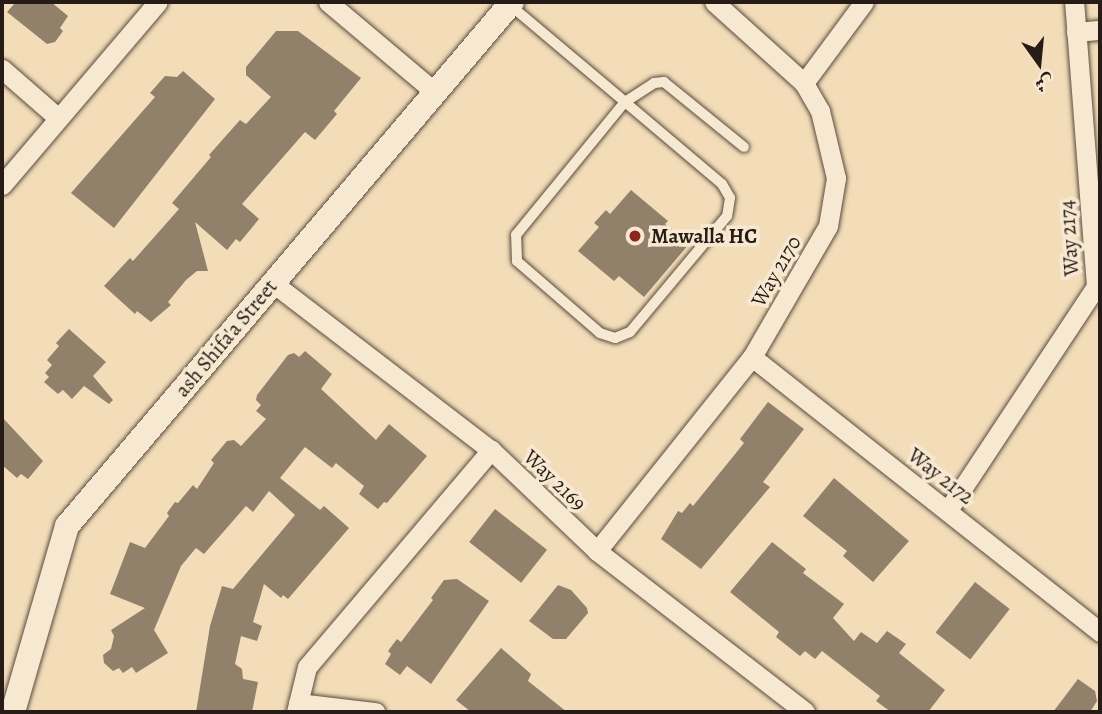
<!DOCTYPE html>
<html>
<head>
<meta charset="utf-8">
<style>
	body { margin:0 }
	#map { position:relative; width:1102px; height:714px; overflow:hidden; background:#f3ddb8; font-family:Alegreya,Amiri,serif }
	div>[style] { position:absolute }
	.building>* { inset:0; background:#91806a; transform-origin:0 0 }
	.roads { filter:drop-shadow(0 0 2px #594c3e) drop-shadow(0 0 2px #594c3e) }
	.service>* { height:10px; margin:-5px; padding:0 5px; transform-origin:5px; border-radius:5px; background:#f7e9d1 }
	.minor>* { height:19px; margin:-9.5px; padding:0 9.5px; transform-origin:9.5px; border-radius:9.5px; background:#f7e9d1 }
	.tertiary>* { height:24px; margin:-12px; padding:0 12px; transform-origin:12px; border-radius:12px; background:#f7e9d1 }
	.dots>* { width:19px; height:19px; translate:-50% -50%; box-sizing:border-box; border:4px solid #f7e9d1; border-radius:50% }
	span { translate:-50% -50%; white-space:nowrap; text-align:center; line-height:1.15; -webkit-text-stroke:7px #f7e9d1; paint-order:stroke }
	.poi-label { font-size:21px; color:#261b16; font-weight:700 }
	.left { translate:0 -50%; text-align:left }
	.street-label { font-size:21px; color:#261b16 }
	.frame { position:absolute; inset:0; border:4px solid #261b16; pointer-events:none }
	.north { position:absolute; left:1004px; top:28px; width:70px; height:70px; -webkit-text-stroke:5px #f7e9d1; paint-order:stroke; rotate:165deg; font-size:19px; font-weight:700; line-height:28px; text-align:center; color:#261b16 }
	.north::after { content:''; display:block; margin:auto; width:24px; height:32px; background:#261b16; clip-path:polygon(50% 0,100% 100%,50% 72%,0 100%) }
</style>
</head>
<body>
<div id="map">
	<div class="building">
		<i style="clip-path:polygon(16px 2px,51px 2px,68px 16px,60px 28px,63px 31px,55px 42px,47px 44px,7px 12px)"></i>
		<i style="clip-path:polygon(276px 31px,298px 31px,361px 78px,334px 111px,337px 114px,315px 140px,305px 132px,242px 204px,259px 219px,240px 242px,236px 239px,227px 250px,195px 222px,208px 271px,197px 271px,186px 280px,168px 302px,171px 305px,151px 322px,137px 311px,135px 314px,104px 286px,130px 258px,133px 261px,179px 209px,172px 203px,211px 157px,209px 155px,240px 120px,246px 124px,271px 97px,246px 75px,246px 67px)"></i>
		<i style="clip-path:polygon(183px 71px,215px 99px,114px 228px,71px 193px,155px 97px,150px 93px,165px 76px,177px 77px)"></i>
		<i style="clip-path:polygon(631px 190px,668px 221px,665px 224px,689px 244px,644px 297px,619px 276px,614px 281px,578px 251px,599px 227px,594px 223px,606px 210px,610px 214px)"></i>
		<i style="clip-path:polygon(69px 329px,106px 362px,93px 376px,113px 400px,109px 404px,84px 386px,72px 399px,63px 390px,58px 394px,44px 382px,49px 377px,45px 373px,52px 365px,47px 360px,59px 346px,56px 343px)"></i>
		<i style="clip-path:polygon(305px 351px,332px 374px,321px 389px,376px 440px,389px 424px,427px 456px,387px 503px,384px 502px,378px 509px,359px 494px,364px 486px,336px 463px,332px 468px,305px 447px,280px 478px,320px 510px,324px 506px,349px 528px,288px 599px,283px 595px,281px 598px,264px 584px,253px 622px,262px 626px,257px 641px,241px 636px,235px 664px,242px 669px,243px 679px,258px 682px,252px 712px,196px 712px,210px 626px,222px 586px,233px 589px,295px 515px,269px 491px,253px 512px,246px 506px,204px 554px,196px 548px,181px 566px,154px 630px,168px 653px,136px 673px,132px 667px,123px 673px,119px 668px,113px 671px,104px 663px,103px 655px,111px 649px,114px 636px,111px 630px,145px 608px,110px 594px,130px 542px,145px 548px,169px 516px,167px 513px,175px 502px,178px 503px,193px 485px,197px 489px,214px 463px,211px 460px,227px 441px,234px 440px,241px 446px,266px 419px,256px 411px,261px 405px,256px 400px,257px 395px,288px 355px,294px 353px,299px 357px)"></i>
		<i style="clip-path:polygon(768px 402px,804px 429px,763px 482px,770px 487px,701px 569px,661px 539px,678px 511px,682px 513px,690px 503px,693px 506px,744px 443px,740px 439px)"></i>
		<i style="clip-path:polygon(2px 417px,43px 461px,28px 479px,21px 474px,17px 478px,2px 465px)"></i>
		<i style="clip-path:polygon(834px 478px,909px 541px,873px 582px,843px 556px,847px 551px,803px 516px)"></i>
		<i style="left:495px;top:509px;width:66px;height:42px;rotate:38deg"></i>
		<i style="clip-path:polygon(772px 542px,806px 569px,803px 573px,844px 604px,833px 618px,854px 641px,861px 632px,877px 643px,887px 631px,906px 644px,899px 653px,945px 690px,928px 712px,891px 712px,876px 701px,880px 696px,822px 651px,815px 659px,805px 651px,800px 656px,776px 637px,779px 632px,730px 592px)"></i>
		<i style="clip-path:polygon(457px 579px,489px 601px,431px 684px,407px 666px,400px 675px,385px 664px,391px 654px,388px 651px,397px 639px,401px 642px,433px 600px,431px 598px,444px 580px)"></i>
		<i style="left:975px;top:582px;width:44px;height:64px;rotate:38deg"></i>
		<i style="clip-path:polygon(558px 585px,571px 590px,587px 608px,588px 613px,566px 639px,553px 639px,529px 621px)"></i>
		<i style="clip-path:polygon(501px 648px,531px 674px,528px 681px,567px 712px,471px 712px,456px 700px)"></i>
		<i style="clip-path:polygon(1078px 679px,1095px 691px,1097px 701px,1090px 712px,1053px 712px)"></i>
	</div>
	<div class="roads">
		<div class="service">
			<i style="left:510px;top:5px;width:150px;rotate:40.1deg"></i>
			<i style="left:625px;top:102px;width:127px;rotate:40.2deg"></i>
			<i style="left:722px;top:184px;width:16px;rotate:60deg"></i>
			<i style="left:730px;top:198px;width:18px;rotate:99deg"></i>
			<i style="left:727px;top:216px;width:151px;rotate:129.9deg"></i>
			<i style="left:630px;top:332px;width:16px;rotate:158deg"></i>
			<i style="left:615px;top:338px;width:16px;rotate:-162deg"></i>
			<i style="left:600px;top:333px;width:110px;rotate:-139.1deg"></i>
			<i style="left:517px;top:261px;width:26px;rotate:-92deg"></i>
			<i style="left:516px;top:235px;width:172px;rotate:-50.7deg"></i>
			<i style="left:625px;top:102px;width:35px;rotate:-33deg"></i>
			<i style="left:654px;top:83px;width:10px;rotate:-6deg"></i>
			<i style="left:664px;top:82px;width:103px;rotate:39.1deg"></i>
		</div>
		<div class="minor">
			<i style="left:328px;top:2px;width:140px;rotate:40.1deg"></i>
			<i style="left:1076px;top:32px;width:24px;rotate:-5deg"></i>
			<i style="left:2px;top:69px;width:73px;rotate:41.1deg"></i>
			<i style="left:804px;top:83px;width:101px;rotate:-53.5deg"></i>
			<i style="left:2px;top:185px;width:240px;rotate:-49.6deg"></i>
			<i style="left:273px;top:283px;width:275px;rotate:37.5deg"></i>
			<i style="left:491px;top:450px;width:146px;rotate:43.6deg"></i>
			<i style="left:597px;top:551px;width:263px;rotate:37.7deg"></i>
			<i style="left:752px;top:357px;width:444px;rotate:38.3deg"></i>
			<i style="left:948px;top:510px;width:268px;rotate:-56.5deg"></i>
			<i style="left:1096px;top:286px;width:285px;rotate:-94.4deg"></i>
			<i style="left:597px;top:551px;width:248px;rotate:-51.4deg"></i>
			<i style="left:752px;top:357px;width:151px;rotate:-59.9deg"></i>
			<i style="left:828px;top:226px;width:49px;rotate:-80.5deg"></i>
			<i style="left:836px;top:178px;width:69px;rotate:-103.4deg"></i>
			<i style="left:820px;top:111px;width:32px;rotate:-120deg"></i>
			<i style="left:804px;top:83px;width:121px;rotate:-138deg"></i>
			<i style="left:298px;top:703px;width:78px;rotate:6.7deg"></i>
			<i style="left:296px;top:712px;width:46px;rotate:-76.3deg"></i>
			<i style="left:307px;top:667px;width:285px;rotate:-49.7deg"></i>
		</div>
		<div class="tertiary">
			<i style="left:13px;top:712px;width:194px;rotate:-73.8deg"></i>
			<i style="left:67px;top:526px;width:687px;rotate:-49.66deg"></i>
		</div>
	</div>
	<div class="dots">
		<i style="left:635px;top:236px;background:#8f2418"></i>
	</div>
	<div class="poi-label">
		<span class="left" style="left:651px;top:236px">Mawalla HC</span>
	</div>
	<div class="street-label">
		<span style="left:1069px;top:238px;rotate:-94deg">Way 2174</span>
		<span style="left:776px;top:271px;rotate:-60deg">Way 2170</span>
		<span style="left:226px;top:338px;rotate:-50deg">ash Shifa'a Street</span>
		<span style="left:941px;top:476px;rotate:38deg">Way 2172</span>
		<span style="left:555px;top:480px;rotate:44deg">Way 2169</span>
	</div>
	<div class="frame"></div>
	<div class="north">ش</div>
</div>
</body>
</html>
